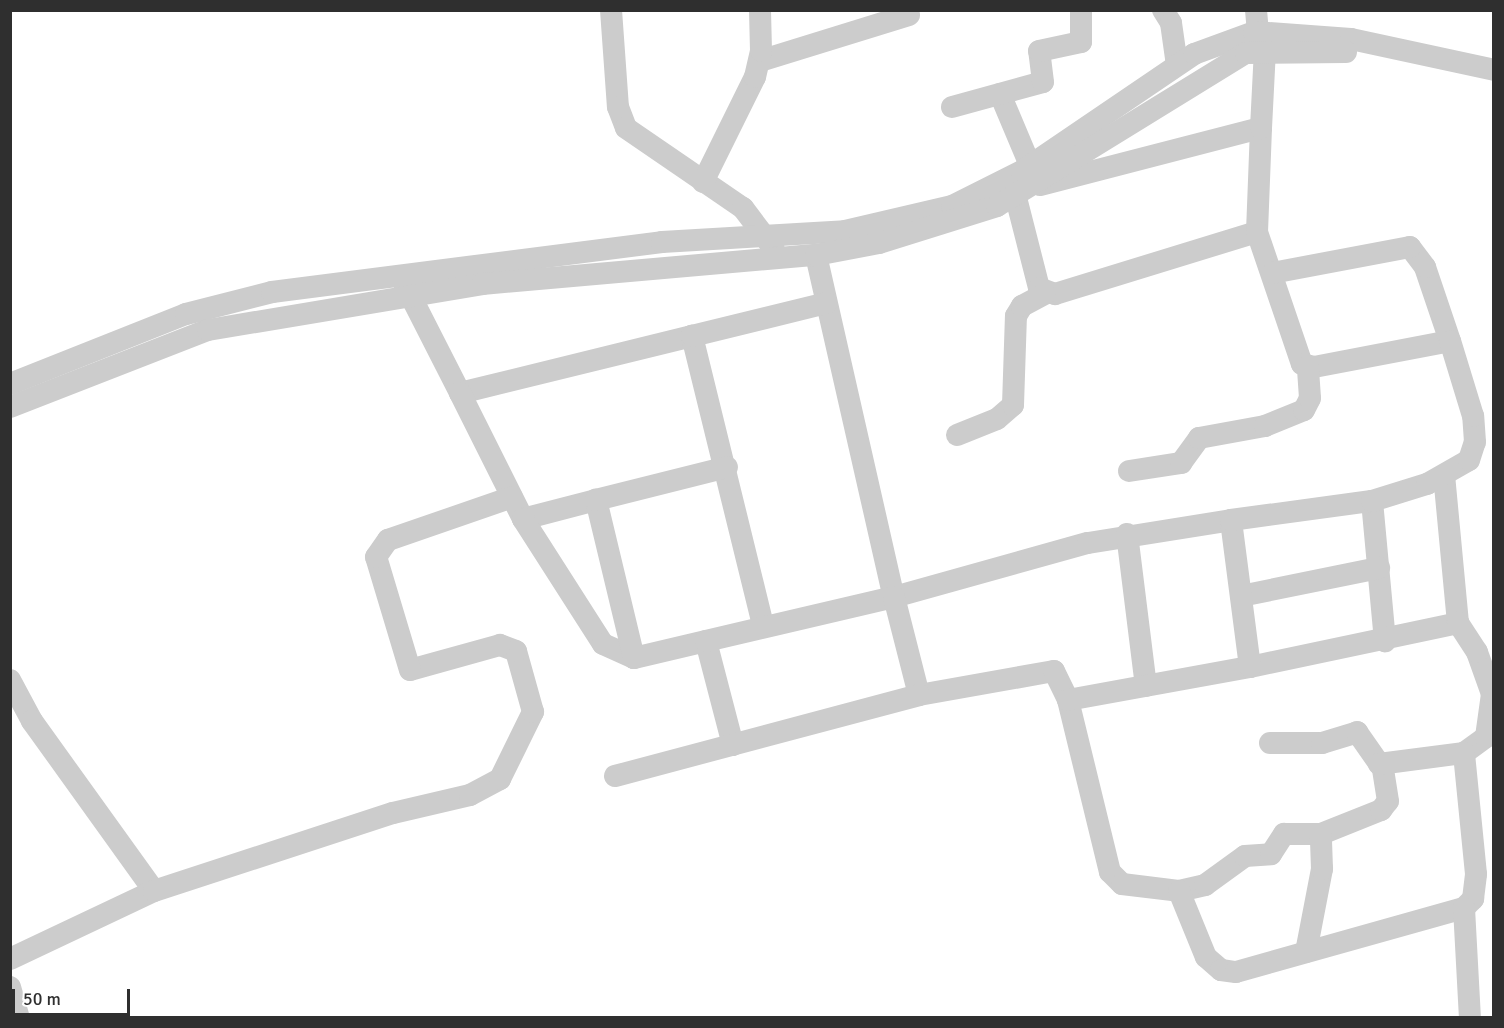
<!DOCTYPE html>
<html>
<head>
<meta charset="utf-8">
<style>
	body { margin:0 }
	#map { position:relative; width:1504px; height:1028px; overflow:hidden; background:#fff; font-family:Signika,sans-serif }
	div>[style] { position:absolute }
	.minor>* { height:22px; margin:-11px; padding:0 11px; transform-origin:11px; border-radius:11px; background:#ccc }
	span { translate:-50% -50%; white-space:nowrap; text-align:center; line-height:1.15; -webkit-text-stroke:6px #fff; paint-order:stroke }
	.frame { position:absolute; inset:0; border:12px solid #2f2f2f; pointer-events:none }
	.scale { position:absolute; left:12px; top:989px; width:118px; height:27px; box-sizing:border-box; border:3px solid #2f2f2f; border-top:0; padding-left:8px; font-size:18px; line-height:21px; white-space:nowrap; color:#2f2f2f; -webkit-text-stroke:4px #fff; paint-order:stroke }
</style>
</head>
<body>
<div id="map">
	<div class="minor">
		<i style="left:611px;top:10px;width:97px;rotate:85.9deg"></i>
		<i style="left:618px;top:107px;width:22px;rotate:69deg"></i>
		<i style="left:626px;top:128px;width:142px;rotate:34.4deg"></i>
		<i style="left:743px;top:208px;width:51px;rotate:52.9deg"></i>
		<i style="left:1163px;top:10px;width:15px;rotate:58deg"></i>
		<i style="left:1171px;top:23px;width:42px;rotate:81.9deg"></i>
		<i style="left:1256px;top:10px;width:22px;rotate:85deg"></i>
		<i style="left:760px;top:61px;width:156px;rotate:-17.2deg"></i>
		<i style="left:1000px;top:94px;width:77px;rotate:67.1deg"></i>
		<i style="left:952px;top:107px;width:94px;rotate:-15.4deg"></i>
		<i style="left:1043px;top:82px;width:31px;rotate:-97deg"></i>
		<i style="left:1039px;top:51px;width:43px;rotate:-12.1deg"></i>
		<i style="left:1081px;top:42px;width:32px;rotate:-90deg"></i>
		<i style="left:703px;top:182px;width:117px;rotate:-63.7deg"></i>
		<i style="left:755px;top:77px;width:27px;rotate:-77deg"></i>
		<i style="left:761px;top:51px;width:41px;rotate:-91.4deg"></i>
		<i style="left:1012px;top:182px;width:109px;rotate:75.7deg"></i>
		<i style="left:1039px;top:288px;width:17px;rotate:21deg"></i>
		<i style="left:1055px;top:294px;width:211px;rotate:-17.1deg"></i>
		<i style="left:1257px;top:232px;width:104px;rotate:-87.8deg"></i>
		<i style="left:1040px;top:185px;width:228px;rotate:-14.5deg"></i>
		<i style="left:1261px;top:128px;width:79px;rotate:-87.1deg"></i>
		<i style="left:1257px;top:232px;width:139px;rotate:71.2deg"></i>
		<i style="left:1302px;top:364px;width:12px;rotate:14deg"></i>
		<i style="left:1314px;top:367px;width:138px;rotate:-10.8deg"></i>
		<i style="left:1450px;top:341px;width:78px;rotate:-108.7deg"></i>
		<i style="left:1425px;top:267px;width:25px;rotate:-127deg"></i>
		<i style="left:1410px;top:247px;width:139px;rotate:169.3deg"></i>
		<i style="left:816px;top:255px;width:351px;rotate:77.2deg"></i>
		<i style="left:894px;top:597px;width:201px;rotate:-15.6deg"></i>
		<i style="left:1088px;top:543px;width:145px;rotate:-9.1deg"></i>
		<i style="left:403px;top:281px;width:126px;rotate:63deg"></i>
		<i style="left:460px;top:393px;width:239px;rotate:-13.8deg"></i>
		<i style="left:10px;top:384px;width:189px;rotate:-21.7deg"></i>
		<i style="left:186px;top:314px;width:89px;rotate:-14.3deg"></i>
		<i style="left:272px;top:292px;width:393px;rotate:-7.3deg"></i>
		<i style="left:662px;top:242px;width:183px;rotate:-3.4deg"></i>
		<i style="left:845px;top:231px;width:110px;rotate:-13.2deg"></i>
		<i style="left:952px;top:206px;width:78px;rotate:-26.6deg"></i>
		<i style="left:1022px;top:171px;width:208px;rotate:-34.2deg"></i>
		<i style="left:1194px;top:54px;width:64px;rotate:-20.1deg"></i>
		<i style="left:1254px;top:32px;width:97px;rotate:4.1deg"></i>
		<i style="left:1351px;top:39px;width:146px;rotate:12.2deg"></i>
		<i style="left:460px;top:393px;width:141px;rotate:63.4deg"></i>
		<i style="left:523px;top:519px;width:75px;rotate:-14.6deg"></i>
		<i style="left:10px;top:407px;width:212px;rotate:-21.3deg"></i>
		<i style="left:208px;top:330px;width:278px;rotate:-9.5deg"></i>
		<i style="left:482px;top:284px;width:335px;rotate:-5deg"></i>
		<i style="left:816px;top:255px;width:64px;rotate:-10.8deg"></i>
		<i style="left:879px;top:243px;width:124px;rotate:-17.4deg"></i>
		<i style="left:997px;top:206px;width:292px;rotate:-31.6deg"></i>
		<i style="left:1246px;top:53px;width:100px;rotate:-0.6deg"></i>
		<i style="left:957px;top:435px;width:43px;rotate:-21.8deg"></i>
		<i style="left:997px;top:419px;width:21px;rotate:-41deg"></i>
		<i style="left:1013px;top:405px;width:89px;rotate:-88.1deg"></i>
		<i style="left:1016px;top:316px;width:12px;rotate:-59deg"></i>
		<i style="left:1022px;top:306px;width:26px;rotate:-28deg"></i>
		<i style="left:1129px;top:471px;width:53px;rotate:-8.7deg"></i>
		<i style="left:1181px;top:463px;width:31px;rotate:-54deg"></i>
		<i style="left:1199px;top:438px;width:67px;rotate:-10.3deg"></i>
		<i style="left:1265px;top:426px;width:42px;rotate:-22.3deg"></i>
		<i style="left:1304px;top:410px;width:13px;rotate:-63deg"></i>
		<i style="left:1310px;top:398px;width:32px;rotate:-94deg"></i>
		<i style="left:1372px;top:501px;width:141px;rotate:84.7deg"></i>
		<i style="left:523px;top:519px;width:148px;rotate:57.4deg"></i>
		<i style="left:603px;top:644px;width:34px;rotate:24deg"></i>
		<i style="left:1127px;top:534px;width:153px;rotate:82.9deg"></i>
		<i style="left:1241px;top:596px;width:141px;rotate:-11.5deg"></i>
		<i style="left:763px;top:625px;width:298px;rotate:-103.8deg"></i>
		<i style="left:692px;top:336px;width:138px;rotate:-13.8deg"></i>
		<i style="left:706px;top:641px;width:74px;rotate:166.7deg"></i>
		<i style="left:634px;top:658px;width:163px;rotate:-103.5deg"></i>
		<i style="left:596px;top:500px;width:135px;rotate:-14.1deg"></i>
		<i style="left:1250px;top:667px;width:213px;rotate:-11.9deg"></i>
		<i style="left:1458px;top:623px;width:148px;rotate:-95.4deg"></i>
		<i style="left:10px;top:680px;width:47px;rotate:61.8deg"></i>
		<i style="left:32px;top:721px;width:209px;rotate:54.3deg"></i>
		<i style="left:1068px;top:700px;width:177px;rotate:76.3deg"></i>
		<i style="left:1110px;top:872px;width:17px;rotate:45deg"></i>
		<i style="left:1122px;top:884px;width:57px;rotate:7deg"></i>
		<i style="left:1179px;top:891px;width:27px;rotate:-13deg"></i>
		<i style="left:1205px;top:885px;width:49px;rotate:-35.9deg"></i>
		<i style="left:1245px;top:856px;width:26px;rotate:-4deg"></i>
		<i style="left:1271px;top:854px;width:24px;rotate:-57deg"></i>
		<i style="left:1284px;top:834px;width:37px"></i>
		<i style="left:1321px;top:834px;width:65px;rotate:-21.8deg"></i>
		<i style="left:1381px;top:810px;width:11px;rotate:-52deg"></i>
		<i style="left:1388px;top:801px;width:37px;rotate:-99deg"></i>
		<i style="left:1270px;top:743px;width:52px"></i>
		<i style="left:1322px;top:743px;width:37px;rotate:-17deg"></i>
		<i style="left:1357px;top:732px;width:39px;rotate:55deg"></i>
		<i style="left:1379px;top:764px;width:86px;rotate:-7.4deg"></i>
		<i style="left:1464px;top:753px;width:27px;rotate:-36deg"></i>
		<i style="left:1486px;top:737px;width:43px;rotate:-82.1deg"></i>
		<i style="left:1492px;top:694px;width:45px;rotate:-109.7deg"></i>
		<i style="left:1477px;top:652px;width:35px;rotate:-123deg"></i>
		<i style="left:733px;top:745px;width:107px;rotate:-104.6deg"></i>
		<i style="left:706px;top:641px;width:193px;rotate:-13.2deg"></i>
		<i style="left:894px;top:597px;width:101px;rotate:75.7deg"></i>
		<i style="left:919px;top:695px;width:137px;rotate:-10.1deg"></i>
		<i style="left:1054px;top:671px;width:32px;rotate:64deg"></i>
		<i style="left:1068px;top:700px;width:185px;rotate:-10.3deg"></i>
		<i style="left:1250px;top:667px;width:148px;rotate:-97.4deg"></i>
		<i style="left:1231px;top:520px;width:142px;rotate:-7.7deg"></i>
		<i style="left:1372px;top:501px;width:58px;rotate:-17.2deg"></i>
		<i style="left:1427px;top:484px;width:48px;rotate:-29.7deg"></i>
		<i style="left:1469px;top:460px;width:19px;rotate:-72deg"></i>
		<i style="left:1475px;top:442px;width:26px;rotate:-94deg"></i>
		<i style="left:1473px;top:416px;width:78px;rotate:-107deg"></i>
		<i style="left:615px;top:776px;width:315px;rotate:-14.9deg"></i>
		<i style="left:1179px;top:891px;width:71px;rotate:67.8deg"></i>
		<i style="left:1206px;top:957px;width:20px;rotate:41deg"></i>
		<i style="left:1221px;top:970px;width:15px;rotate:8deg"></i>
		<i style="left:1236px;top:972px;width:237px;rotate:-15.7deg"></i>
		<i style="left:1464px;top:908px;width:13px;rotate:-45deg"></i>
		<i style="left:1473px;top:899px;width:25px;rotate:-83deg"></i>
		<i style="left:1476px;top:874px;width:122px;rotate:-95.7deg"></i>
		<i style="left:1464px;top:908px;width:110px;rotate:86.9deg"></i>
		<i style="left:1306px;top:952px;width:85px;rotate:-79.1deg"></i>
		<i style="left:1322px;top:869px;width:35px;rotate:-92deg"></i>
		<i style="left:10px;top:959px;width:159px;rotate:-25.3deg"></i>
		<i style="left:154px;top:891px;width:251px;rotate:-18.1deg"></i>
		<i style="left:393px;top:813px;width:79px;rotate:-13.2deg"></i>
		<i style="left:470px;top:795px;width:34px;rotate:-28deg"></i>
		<i style="left:500px;top:779px;width:75px;rotate:-63.8deg"></i>
		<i style="left:533px;top:712px;width:63px;rotate:-105.6deg"></i>
		<i style="left:516px;top:651px;width:17px;rotate:-159deg"></i>
		<i style="left:500px;top:645px;width:93px;rotate:164.5deg"></i>
		<i style="left:410px;top:670px;width:118px;rotate:-106.7deg"></i>
		<i style="left:376px;top:557px;width:21px;rotate:-55deg"></i>
		<i style="left:388px;top:540px;width:131px;rotate:-19.1deg"></i>
		<i style="left:10px;top:987px;width:32px;rotate:74deg"></i>
	</div>
	<div class="frame"></div>
	<div class="scale">50 m</div>
</div>
</body>
</html>
